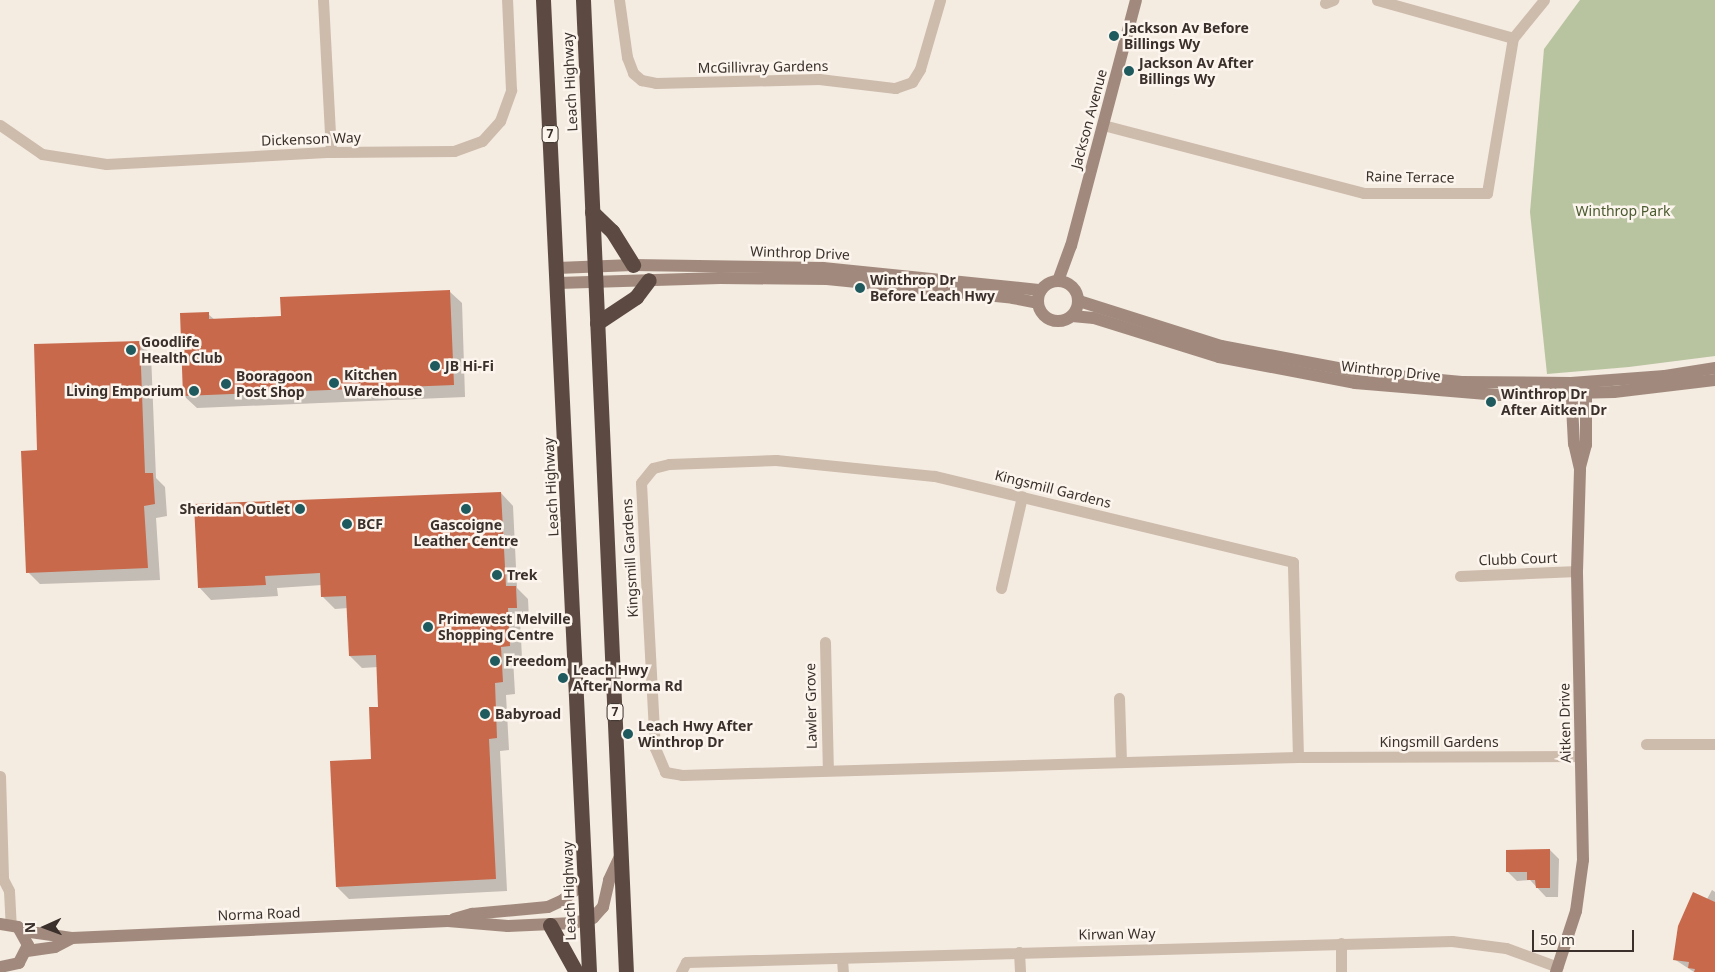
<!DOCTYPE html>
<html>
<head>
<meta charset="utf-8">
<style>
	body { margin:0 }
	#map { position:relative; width:1715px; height:972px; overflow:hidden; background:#f4ebe1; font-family:"Noto Sans",sans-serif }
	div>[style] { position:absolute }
	.green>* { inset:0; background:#b8c4a0 }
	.shadow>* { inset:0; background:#0003 }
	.building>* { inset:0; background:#c8694b }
	.street>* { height:11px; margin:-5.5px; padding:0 5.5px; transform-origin:5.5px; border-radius:5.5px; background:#cdbbac }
	.secondary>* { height:12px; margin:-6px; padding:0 6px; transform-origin:6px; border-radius:6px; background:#a18a7d }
	.secondary>.ring { margin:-6px; padding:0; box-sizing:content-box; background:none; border:12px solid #a18a7d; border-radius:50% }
	.highway>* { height:15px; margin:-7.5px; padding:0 7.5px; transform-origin:7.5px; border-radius:7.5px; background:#5c4a42 }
	.dots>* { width:14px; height:14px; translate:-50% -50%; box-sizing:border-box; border:2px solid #fbf5ee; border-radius:50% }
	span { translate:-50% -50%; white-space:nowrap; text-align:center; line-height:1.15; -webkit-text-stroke:5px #fbf5ee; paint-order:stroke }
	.shield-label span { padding:1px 4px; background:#fbf5ee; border:1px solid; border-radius:4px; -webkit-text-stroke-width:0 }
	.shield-label { font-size:12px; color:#3b302b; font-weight:700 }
	.poi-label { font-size:14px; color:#3b302b; font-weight:700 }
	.left { translate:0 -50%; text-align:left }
	.right { translate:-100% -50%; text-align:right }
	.street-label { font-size:14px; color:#3b302b }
	.park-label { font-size:14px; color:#4a5a2e }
	.north { position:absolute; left:20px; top:902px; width:50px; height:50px; -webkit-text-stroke:4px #fbf5ee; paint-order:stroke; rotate:268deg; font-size:14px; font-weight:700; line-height:20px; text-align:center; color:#3b302b }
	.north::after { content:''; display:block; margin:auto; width:18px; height:22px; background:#3b302b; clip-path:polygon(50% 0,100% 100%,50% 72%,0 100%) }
	.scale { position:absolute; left:1532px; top:930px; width:102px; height:22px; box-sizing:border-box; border:2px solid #3b302b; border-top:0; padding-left:6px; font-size:15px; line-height:18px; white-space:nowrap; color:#3b302b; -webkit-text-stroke:4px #fbf5ee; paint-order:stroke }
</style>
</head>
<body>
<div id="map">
	<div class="green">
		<i style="clip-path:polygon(1580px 0,1715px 0,1715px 356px,1629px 367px,1547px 374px,1530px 212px,1544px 49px)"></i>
	</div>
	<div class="shadow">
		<i style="clip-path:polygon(449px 291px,462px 303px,465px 397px,197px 408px,184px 396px,208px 314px,215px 320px,283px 317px)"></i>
		<i style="clip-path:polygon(139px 342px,151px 354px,156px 478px,165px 487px,167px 516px,156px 518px,160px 580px,40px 584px,28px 572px,39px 452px)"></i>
		<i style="clip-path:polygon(501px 493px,513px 506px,517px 588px,528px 599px,529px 620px,520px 620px,522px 658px,513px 658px,515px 694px,506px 695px,509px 750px,500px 751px,507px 891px,349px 899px,337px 887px,373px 760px,380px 708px,378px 667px,362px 668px,350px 656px,348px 608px,335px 609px,323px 597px,322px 585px,277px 588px,278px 596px,211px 600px,199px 587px)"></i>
		<i style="clip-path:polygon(1550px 850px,1559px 859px,1558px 897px,1546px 897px,1530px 880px,1517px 881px,1508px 872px)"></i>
		<i style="clip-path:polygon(1712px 890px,1715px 892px,1715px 972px,1694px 972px,1674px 959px)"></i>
	</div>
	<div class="building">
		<i style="clip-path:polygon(450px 290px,454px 385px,183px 396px,180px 313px,209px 312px,209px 319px,281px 316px,280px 297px)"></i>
		<i style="clip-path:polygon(140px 341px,145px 473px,153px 473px,155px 504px,144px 506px,148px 568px,26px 573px,21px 451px,37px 450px,34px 344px)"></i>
		<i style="clip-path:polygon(501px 492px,506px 586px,516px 586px,517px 608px,508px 608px,510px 646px,501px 647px,503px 682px,495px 683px,497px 738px,489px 739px,496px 879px,336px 887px,330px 761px,371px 759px,369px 707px,378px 707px,376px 655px,349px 656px,346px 596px,321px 597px,320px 573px,265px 576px,266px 585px,198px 588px,194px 504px)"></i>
		<i style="clip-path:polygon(1550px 849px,1550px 888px,1536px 888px,1535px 880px,1527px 880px,1527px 872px,1506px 872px,1506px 850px)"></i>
		<i style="clip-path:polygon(1693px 892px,1715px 902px,1715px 972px,1694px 972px,1695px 969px,1688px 968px,1689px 962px,1673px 960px,1678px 926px)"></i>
	</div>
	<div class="street">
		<i style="left:323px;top:0;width:152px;rotate:87deg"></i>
		<i style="left:619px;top:0;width:58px;rotate:82deg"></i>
		<i style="left:627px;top:57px;width:17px;rotate:69deg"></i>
		<i style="left:633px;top:73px;width:11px;rotate:41deg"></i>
		<i style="left:641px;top:80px;width:15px;rotate:11deg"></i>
		<i style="left:656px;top:83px;width:163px;rotate:-1.4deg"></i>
		<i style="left:819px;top:79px;width:77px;rotate:6.8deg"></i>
		<i style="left:895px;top:88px;width:18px;rotate:-19deg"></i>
		<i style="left:912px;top:82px;width:15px;rotate:-58deg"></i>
		<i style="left:920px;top:69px;width:72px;rotate:-73.8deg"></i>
		<i style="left:1377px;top:0;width:141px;rotate:15.6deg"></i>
		<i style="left:1325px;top:3px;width:9px;rotate:-21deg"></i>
		<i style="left:0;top:125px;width:51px;rotate:34.6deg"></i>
		<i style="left:42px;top:154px;width:65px;rotate:8.9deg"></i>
		<i style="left:106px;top:164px;width:225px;rotate:-3.1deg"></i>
		<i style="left:331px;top:152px;width:123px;rotate:-0.5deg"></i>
		<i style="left:454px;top:151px;width:30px;rotate:-20deg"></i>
		<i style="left:482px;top:141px;width:27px;rotate:-48deg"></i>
		<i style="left:500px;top:121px;width:33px;rotate:-70deg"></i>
		<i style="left:511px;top:90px;width:90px;rotate:-92.5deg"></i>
		<i style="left:1103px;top:125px;width:270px;rotate:14.6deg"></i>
		<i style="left:1364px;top:193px;width:123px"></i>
		<i style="left:1487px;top:193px;width:157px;rotate:-80.5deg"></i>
		<i style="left:1513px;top:38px;width:49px;rotate:-50.8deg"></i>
		<i style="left:1460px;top:576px;width:117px;rotate:-2.4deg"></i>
		<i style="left:1001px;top:588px;width:94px;rotate:-77.1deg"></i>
		<i style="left:825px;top:642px;width:128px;rotate:88.7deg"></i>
		<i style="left:1119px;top:698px;width:63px;rotate:88.2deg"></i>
		<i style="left:1646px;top:744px;width:69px"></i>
		<i style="left:1298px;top:757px;width:195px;rotate:-91.5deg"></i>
		<i style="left:1293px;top:562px;width:369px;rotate:-166.5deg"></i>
		<i style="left:934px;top:476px;width:159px;rotate:-174.2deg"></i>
		<i style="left:776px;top:460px;width:107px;rotate:177.9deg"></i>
		<i style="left:669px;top:464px;width:16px;rotate:166deg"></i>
		<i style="left:653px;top:468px;width:19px;rotate:129deg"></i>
		<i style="left:641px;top:483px;width:265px;rotate:87deg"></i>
		<i style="left:655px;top:748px;width:26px;rotate:67deg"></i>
		<i style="left:665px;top:772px;width:17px;rotate:10deg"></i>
		<i style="left:682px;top:775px;width:616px;rotate:-1.67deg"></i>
		<i style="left:1298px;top:757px;width:282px;rotate:-0.2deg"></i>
		<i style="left:0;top:776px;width:103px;rotate:88.3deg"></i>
		<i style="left:3px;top:879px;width:13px;rotate:63deg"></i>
		<i style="left:9px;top:891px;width:33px;rotate:87deg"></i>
		<i style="left:1341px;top:943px;width:29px;rotate:90deg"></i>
		<i style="left:1019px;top:952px;width:20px;rotate:87deg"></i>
		<i style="left:842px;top:959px;width:13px;rotate:86deg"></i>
		<i style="left:681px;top:972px;width:11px;rotate:-63deg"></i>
		<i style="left:686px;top:962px;width:766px;rotate:-1.57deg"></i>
		<i style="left:1452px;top:941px;width:54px;rotate:7.4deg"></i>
		<i style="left:1506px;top:948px;width:55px;rotate:20.1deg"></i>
	</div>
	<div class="secondary">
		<i style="left:557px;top:268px;width:76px;rotate:-2.3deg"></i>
		<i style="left:633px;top:265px;width:190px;rotate:0.9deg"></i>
		<i style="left:823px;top:268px;width:219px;rotate:5.8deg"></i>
		<i class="ring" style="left:1038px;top:281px;width:28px;height:28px"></i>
		<i style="left:1058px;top:281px;width:37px;rotate:-70deg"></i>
		<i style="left:1071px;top:246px;width:254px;rotate:-75.2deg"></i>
		<i style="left:558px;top:283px;width:162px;rotate:-1.8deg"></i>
		<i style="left:720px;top:278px;width:107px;rotate:0.5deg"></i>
		<i style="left:827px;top:279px;width:187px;rotate:5.8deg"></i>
		<i style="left:1013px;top:298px;width:25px;rotate:11deg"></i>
		<i style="left:1079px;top:301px;width:149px;rotate:17.6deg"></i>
		<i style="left:1221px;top:346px;width:147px;rotate:10.6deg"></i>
		<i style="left:1365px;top:373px;width:97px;rotate:5.3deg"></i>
		<i style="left:1462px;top:382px;width:109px;rotate:0.5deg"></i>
		<i style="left:1571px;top:383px;width:94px;rotate:-4.3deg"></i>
		<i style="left:1665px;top:376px;width:51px;rotate:-9.1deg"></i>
		<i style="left:1072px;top:316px;width:22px;rotate:5deg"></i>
		<i style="left:1094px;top:318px;width:131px;rotate:17.3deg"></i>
		<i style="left:1219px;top:357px;width:138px;rotate:10.8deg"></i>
		<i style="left:1355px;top:383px;width:144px;rotate:4.8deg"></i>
		<i style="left:1498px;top:395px;width:116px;rotate:-1.5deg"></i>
		<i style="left:1614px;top:392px;width:102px;rotate:-6.8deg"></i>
		<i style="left:1580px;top:467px;width:23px;rotate:-75deg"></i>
		<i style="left:1586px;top:445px;width:60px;rotate:-90deg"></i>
		<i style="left:454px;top:919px;width:19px;rotate:-16deg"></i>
		<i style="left:472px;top:914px;width:76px;rotate:-5.3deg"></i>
		<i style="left:548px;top:907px;width:17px;rotate:-25deg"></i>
		<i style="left:563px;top:900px;width:28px;rotate:-39deg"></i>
		<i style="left:0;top:924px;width:18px;rotate:9deg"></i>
		<i style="left:18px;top:927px;width:21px;rotate:61deg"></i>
		<i style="left:28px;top:945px;width:20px;rotate:117deg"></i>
		<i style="left:19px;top:963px;width:19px;rotate:168deg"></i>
		<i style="left:23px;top:931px;width:49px;rotate:8.1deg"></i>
		<i style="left:72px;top:938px;width:376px;rotate:-2.6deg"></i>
		<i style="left:448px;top:921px;width:60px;rotate:4.8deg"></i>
		<i style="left:508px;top:926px;width:66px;rotate:-2.6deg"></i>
		<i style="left:574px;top:923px;width:20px;rotate:-15deg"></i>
		<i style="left:593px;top:918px;width:15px;rotate:-48deg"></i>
		<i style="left:603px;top:907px;width:28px;rotate:-77deg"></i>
		<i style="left:609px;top:880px;width:29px;rotate:-65deg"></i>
		<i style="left:27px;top:951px;width:28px;rotate:-8deg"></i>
		<i style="left:55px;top:947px;width:19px;rotate:-28deg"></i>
		<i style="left:1556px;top:972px;width:64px;rotate:-71.8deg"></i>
		<i style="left:1576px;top:911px;width:51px;rotate:-82.2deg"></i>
		<i style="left:1583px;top:860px;width:289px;rotate:-91.2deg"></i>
		<i style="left:1577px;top:571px;width:102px;rotate:-88.3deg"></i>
		<i style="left:1580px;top:469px;width:26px;rotate:-103deg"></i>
		<i style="left:1574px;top:444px;width:58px;rotate:-93deg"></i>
	</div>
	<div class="highway">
		<i style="left:543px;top:0;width:973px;rotate:87.29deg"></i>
		<i style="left:583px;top:0;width:973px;rotate:87.47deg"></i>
		<i style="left:592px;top:212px;width:28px;rotate:44deg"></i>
		<i style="left:612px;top:231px;width:40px;rotate:58deg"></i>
		<i style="left:597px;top:323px;width:47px;rotate:-33.7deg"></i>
		<i style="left:636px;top:297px;width:21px;rotate:-53deg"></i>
		<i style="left:550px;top:925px;width:54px;rotate:61deg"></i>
	</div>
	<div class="dots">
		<i style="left:1114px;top:36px;background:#1f5a5e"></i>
		<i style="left:1129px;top:71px;background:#1f5a5e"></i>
		<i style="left:860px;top:288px;background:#1f5a5e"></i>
		<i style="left:131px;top:350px;background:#1f5a5e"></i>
		<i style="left:435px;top:366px;background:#1f5a5e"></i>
		<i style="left:334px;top:383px;background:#1f5a5e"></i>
		<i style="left:226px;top:384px;background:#1f5a5e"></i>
		<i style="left:194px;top:391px;background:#1f5a5e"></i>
		<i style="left:1491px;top:402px;background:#1f5a5e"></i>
		<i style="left:300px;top:509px;background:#1f5a5e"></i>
		<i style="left:466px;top:509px;background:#1f5a5e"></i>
		<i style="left:347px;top:524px;background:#1f5a5e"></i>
		<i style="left:497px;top:575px;background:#1f5a5e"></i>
		<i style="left:428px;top:627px;background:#1f5a5e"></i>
		<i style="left:495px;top:661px;background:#1f5a5e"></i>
		<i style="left:563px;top:678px;background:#1f5a5e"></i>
		<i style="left:485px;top:714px;background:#1f5a5e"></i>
		<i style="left:628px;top:734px;background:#1f5a5e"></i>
	</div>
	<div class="shield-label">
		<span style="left:550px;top:134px">7</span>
		<span style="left:615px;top:712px">7</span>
	</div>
	<div class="poi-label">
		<span class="left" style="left:1124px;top:36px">Jackson Av Before<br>Billings Wy</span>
		<span class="left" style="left:1139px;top:71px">Jackson Av After<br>Billings Wy</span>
		<span class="left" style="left:870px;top:288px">Winthrop Dr<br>Before Leach Hwy</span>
		<span class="left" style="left:141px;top:350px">Goodlife<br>Health Club</span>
		<span class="left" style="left:445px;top:366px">JB Hi-Fi</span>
		<span class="left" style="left:344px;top:383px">Kitchen<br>Warehouse</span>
		<span class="left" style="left:236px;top:384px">Booragoon<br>Post Shop</span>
		<span class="right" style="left:184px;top:391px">Living Emporium</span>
		<span class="left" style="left:1501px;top:402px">Winthrop Dr<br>After Aitken Dr</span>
		<span class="right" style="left:290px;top:509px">Sheridan Outlet</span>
		<span class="left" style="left:357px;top:524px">BCF</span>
		<span style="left:466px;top:533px">Gascoigne<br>Leather Centre</span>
		<span class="left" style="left:507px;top:575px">Trek</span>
		<span class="left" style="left:438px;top:627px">Primewest Melville<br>Shopping Centre</span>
		<span class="left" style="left:505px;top:661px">Freedom</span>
		<span class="left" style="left:573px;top:678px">Leach Hwy<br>After Norma Rd</span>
		<span class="left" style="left:495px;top:714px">Babyroad</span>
		<span class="left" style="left:638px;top:734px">Leach Hwy After<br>Winthrop Dr</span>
	</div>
	<div class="street-label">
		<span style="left:763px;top:67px;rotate:-1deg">McGillivray Gardens</span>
		<span style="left:570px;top:82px;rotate:-93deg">Leach Highway</span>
		<span style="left:1089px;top:119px;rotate:-75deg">Jackson Avenue</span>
		<span style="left:311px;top:139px;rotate:-2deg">Dickenson Way</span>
		<span style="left:1410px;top:177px;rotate:1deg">Raine Terrace</span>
		<span style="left:800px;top:253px;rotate:2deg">Winthrop Drive</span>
		<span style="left:1391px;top:371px;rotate:6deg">Winthrop Drive</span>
		<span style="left:551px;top:487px;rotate:-93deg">Leach Highway</span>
		<span style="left:1053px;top:489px;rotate:14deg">Kingsmill Gardens</span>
		<span style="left:630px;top:558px;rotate:-93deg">Kingsmill Gardens</span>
		<span style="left:1518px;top:559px;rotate:-2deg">Clubb Court</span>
		<span style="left:811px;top:706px;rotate:-91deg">Lawler Grove</span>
		<span style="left:1565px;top:723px;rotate:-91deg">Aitken Drive</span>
		<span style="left:1439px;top:742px">Kingsmill Gardens</span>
		<span style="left:569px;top:891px;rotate:-92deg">Leach Highway</span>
		<span style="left:259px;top:914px;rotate:-2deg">Norma Road</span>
		<span style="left:1117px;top:934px;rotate:-1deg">Kirwan Way</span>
	</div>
	<div class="park-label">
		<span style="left:1623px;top:211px">Winthrop Park</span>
	</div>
	<div class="north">N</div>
	<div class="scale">50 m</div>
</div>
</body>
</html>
